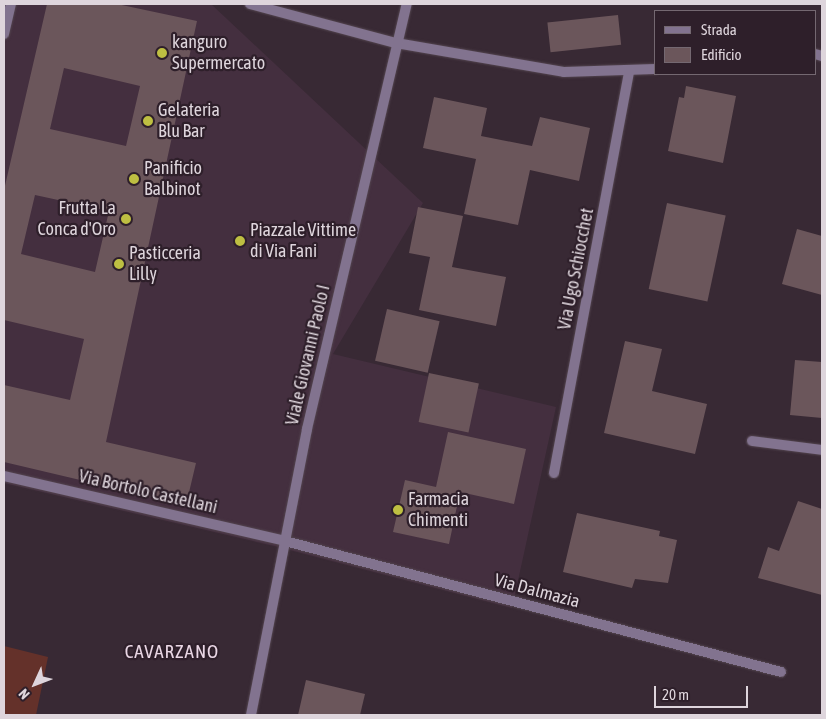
<!DOCTYPE html>
<html>
<head>
<meta charset="utf-8">
<style>
	body { margin:0 }
	#map { position:relative; width:826px; height:719px; overflow:hidden; background:#382934; font-family:"Asap Condensed",sans-serif }
	div>[style] { position:absolute }
	.built>* { inset:0; background:#442f3f }
	.green>* { inset:0; background:#64312a }
	.building>* { inset:0; background:#6b565b; transform-origin:0 0 }
	.roads { filter:drop-shadow(0 0 1px #53454f) drop-shadow(0 0 1px #53454f) }
	.service>* { height:10px; margin:-5px; padding:0 5px; transform-origin:5px; border-radius:5px; background:#82738f }
	.minor>* { height:10px; margin:-5px; padding:0 5px; transform-origin:5px; border-radius:5px; background:#82738f }
	.tertiary>* { height:10px; margin:-5px; padding:0 5px; transform-origin:5px; border-radius:5px; background:#82738f }
	.dots>* { width:14px; height:14px; translate:-50% -50%; box-sizing:border-box; border:2px solid #2e1f2a; border-radius:50% }
	span { translate:-50% -50%; white-space:nowrap; text-align:center; line-height:1.15; -webkit-text-stroke:4.5px #2e1f2a; paint-order:stroke }
	.poi-label { font-size:18px; color:#ded5dc }
	.left { translate:0 -50%; text-align:left }
	.right { translate:-100% -50%; text-align:right }
	.street-label { font-size:18px; color:#ded5dc }
	.neighbourhood-label { font-size:19px; color:#ead7e5; letter-spacing:1px }
	.frame { position:absolute; inset:0; border:5px solid #ded5dc; pointer-events:none }
	.legend { position:absolute; left:654px; top:10px; width:162px; height:65px; box-sizing:border-box; background:#2e1f2a; border:1px solid #746871; margin:0; padding:6px 9px; list-style:none; font-size:15px; color:#ded5dc }
	.legend li { display:flex; align-items:center; gap:10px; height:25px }
	.legend b { width:25px; border:1px solid #746871 }
	.north { position:absolute; left:10px; top:659px; width:50px; height:50px; -webkit-text-stroke:4px #2e1f2a; paint-order:stroke; rotate:227deg; font-size:14px; font-weight:700; line-height:20px; text-align:center; color:#ded5dc }
	.north::after { content:''; display:block; margin:auto; width:18px; height:22px; background:#ded5dc; clip-path:polygon(50% 0,100% 100%,50% 72%,0 100%) }
	.scale { position:absolute; left:654px; top:686px; width:94px; height:22px; box-sizing:border-box; border:2px solid #ded5dc; border-top:0; padding-left:6px; font-size:15px; line-height:18px; white-space:nowrap; color:#ded5dc; -webkit-text-stroke:4px #2e1f2a; paint-order:stroke }
</style>
</head>
<body>
<div id="map">
	<div class="built">
		<i style="clip-path:polygon(4px 4px,211px 4px,423px 203px,333px 354px,556px 407px,512px 608px,278px 547px,4px 483px)"></i>
	</div>
	<div class="green">
		<i style="clip-path:polygon(4px 646px,48px 657px,36px 715px,4px 715px)"></i>
	</div>
	<div class="building">
		<i style="clip-path:polygon(evenodd,47px 4px,117px 4px,197px 21px,106px 442px,196px 463px,186px 505px,4px 462px,4px 385px,70px 400px,84px 339px,4px 320px,4px 190px,47px 4px,64px 68px,140px 86px,126px 146px,50px 129px,64px 68px,47px 4px,35px 195px,109px 211px,95px 272px,21px 254px,35px 195px)"></i>
		<i style="left:618px;top:15px;width:30px;height:71px;rotate:84deg"></i>
		<i style="clip-path:polygon(686px 86px,736px 96px,723px 163px,668px 151px,679px 97px,684px 98px)"></i>
		<i style="clip-path:polygon(434px 97px,487px 108px,481px 136px,532px 146px,540px 117px,590px 128px,579px 181px,530px 170px,518px 225px,464px 214px,476px 159px,423px 148px)"></i>
		<i style="left:667px;top:203px;width:60px;height:88px;rotate:12deg"></i>
		<i style="clip-path:polygon(418px 207px,463px 216px,452px 267px,506px 277px,496px 326px,419px 310px,430px 257px,409px 253px)"></i>
		<i style="clip-path:polygon(797px 229px,822px 236px,822px 295px,782px 284px)"></i>
		<i style="left:387px;top:309px;width:54px;height:53px;rotate:13deg"></i>
		<i style="clip-path:polygon(625px 341px,662px 349px,652px 391px,707px 404px,695px 454px,604px 433px)"></i>
		<i style="clip-path:polygon(795px 360px,822px 362px,822px 418px,790px 415px)"></i>
		<i style="left:429px;top:373px;width:51px;height:50px;rotate:12deg"></i>
		<i style="clip-path:polygon(448px 432px,526px 449px,514px 504px,460px 492px,449px 544px,393px 532px,405px 480px,436px 487px)"></i>
		<i style="clip-path:polygon(798px 501px,822px 509px,822px 595px,758px 578px,768px 547px,779px 551px)"></i>
		<i style="clip-path:polygon(577px 513px,660px 531px,659px 536px,677px 540px,668px 583px,635px 579px,632px 588px,563px 572px)"></i>
		<i style="clip-path:polygon(306px 680px,365px 694px,360px 715px,298px 715px)"></i>
	</div>
	<div class="roads">
		<div class="service">
			<i style="left:4px;top:34px;width:31px;rotate:-77deg"></i>
			<i style="left:752px;top:441px;width:71px;rotate:7.3deg"></i>
		</div>
		<div class="minor">
			<i style="left:396px;top:43px;width:170px;rotate:9.8deg"></i>
			<i style="left:564px;top:72px;width:91px;rotate:-1.9deg"></i>
			<i style="left:815px;top:54px;width:7px;rotate:16deg"></i>
			<i style="left:554px;top:473px;width:409px;rotate:-79.4deg"></i>
			<i style="left:4px;top:476px;width:288px;rotate:13deg"></i>
			<i style="left:285px;top:541px;width:513px;rotate:14.79deg"></i>
		</div>
		<div class="tertiary">
			<i style="left:250px;top:4px;width:151px;rotate:15deg"></i>
			<i style="left:251px;top:715px;width:291px;rotate:-78.9deg"></i>
			<i style="left:307px;top:429px;width:437px;rotate:-76.8deg"></i>
		</div>
	</div>
	<div class="dots">
		<i style="left:162px;top:53px;background:#bebf42"></i>
		<i style="left:148px;top:121px;background:#bebf42"></i>
		<i style="left:134px;top:179px;background:#bebf42"></i>
		<i style="left:126px;top:219px;background:#bebf42"></i>
		<i style="left:240px;top:241px;background:#bebf42"></i>
		<i style="left:119px;top:264px;background:#bebf42"></i>
		<i style="left:398px;top:510px;background:#bebf42"></i>
	</div>
	<div class="poi-label">
		<span class="left" style="left:172px;top:53px">kanguro<br>Supermercato</span>
		<span class="left" style="left:158px;top:121px">Gelateria<br>Blu Bar</span>
		<span class="left" style="left:144px;top:179px">Panificio<br>Balbinot</span>
		<span class="right" style="left:116px;top:219px">Frutta La<br>Conca d'Oro</span>
		<span class="left" style="left:250px;top:241px">Piazzale Vittime<br>di Via Fani</span>
		<span class="left" style="left:129px;top:264px">Pasticceria<br>Lilly</span>
		<span class="left" style="left:408px;top:510px">Farmacia<br>Chimenti</span>
	</div>
	<div class="street-label">
		<span style="left:576px;top:269px;rotate:-79deg">Via Ugo Schiocchet</span>
		<span style="left:308px;top:355px;rotate:-77deg">Viale Giovanni Paolo I</span>
		<span style="left:148px;top:492px;rotate:13deg">Via Bortolo Castellani</span>
		<span style="left:537px;top:591px;rotate:15deg">Via Dalmazia</span>
	</div>
	<div class="neighbourhood-label">
		<span style="left:172px;top:652px">CAVARZANO</span>
	</div>
	<div class="frame"></div>
	<ul class="legend">
	<li><b style="height:6px;background:#82738f"></b>Strada</li>
	<li><b style="height:14px;background:#6b565b"></b>Edificio</li>
	</ul>
	<div class="north">N</div>
	<div class="scale">20 m</div>
</div>
</body>
</html>
